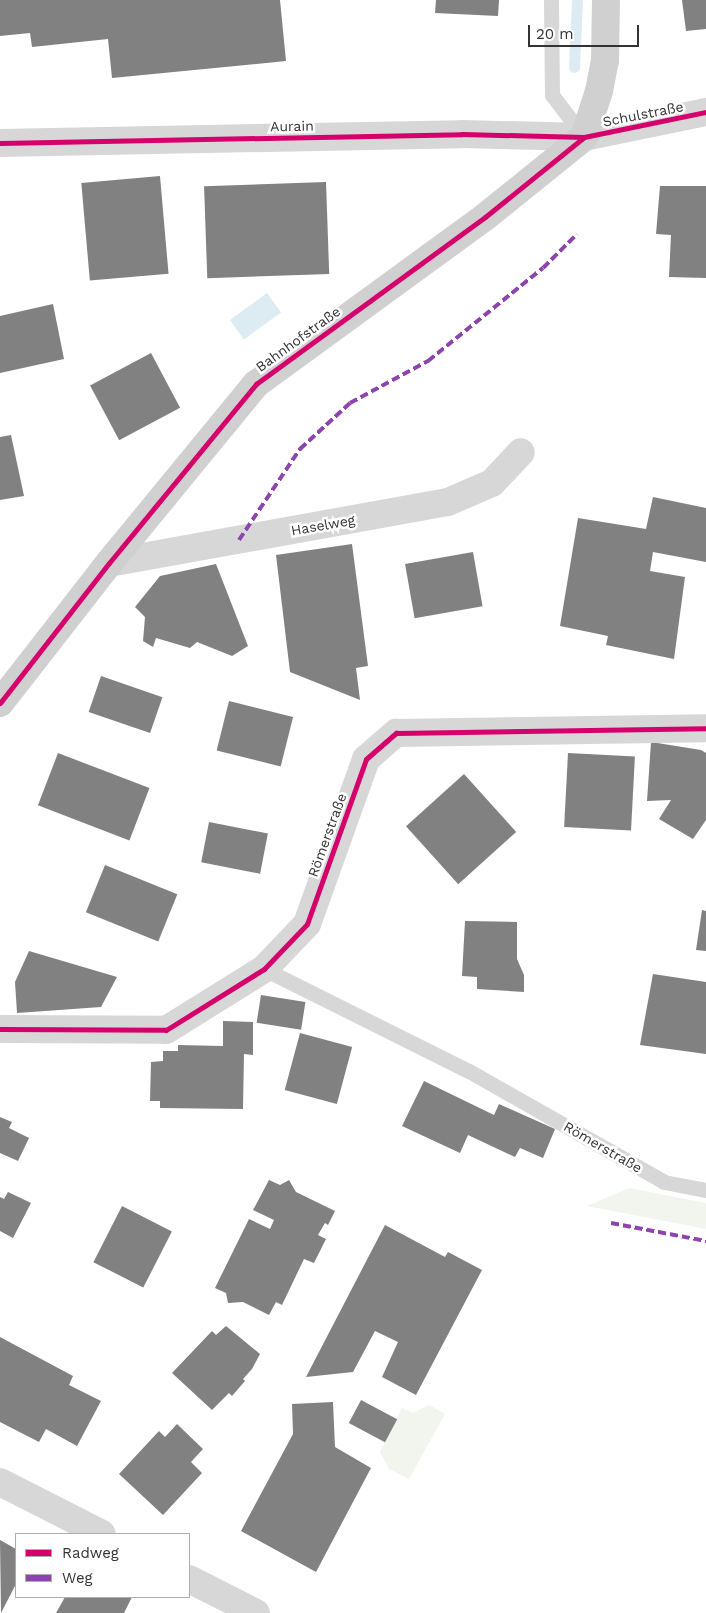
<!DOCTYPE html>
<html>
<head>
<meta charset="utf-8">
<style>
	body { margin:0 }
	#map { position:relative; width:706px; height:1613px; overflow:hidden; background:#fff; font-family:"Work Sans",sans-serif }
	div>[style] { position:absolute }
	.green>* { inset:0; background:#f1f5ed }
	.water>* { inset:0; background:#ddebf3; transform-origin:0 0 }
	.stream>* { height:11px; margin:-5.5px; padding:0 5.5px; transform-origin:5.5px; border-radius:5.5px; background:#ddebf3 }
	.building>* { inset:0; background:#818181; transform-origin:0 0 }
	.lane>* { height:15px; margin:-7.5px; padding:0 7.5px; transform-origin:7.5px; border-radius:7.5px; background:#d7d7d7 }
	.street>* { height:28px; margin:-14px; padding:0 14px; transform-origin:14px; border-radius:14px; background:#d7d7d7 }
	.secondary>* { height:28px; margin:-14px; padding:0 14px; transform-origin:14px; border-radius:14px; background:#d0d0d0 }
	.quiet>* { height:4px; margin-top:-2px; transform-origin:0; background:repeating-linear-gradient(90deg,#8e44ad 0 8px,transparent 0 12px) }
	.cycleway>* { height:5px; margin:-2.5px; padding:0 2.5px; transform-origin:2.5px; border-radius:2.5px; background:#d6006c }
	span { translate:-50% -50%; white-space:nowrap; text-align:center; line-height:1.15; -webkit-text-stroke:5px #fff; paint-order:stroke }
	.street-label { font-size:14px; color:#333 }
	.legend { position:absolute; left:15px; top:1533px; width:175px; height:65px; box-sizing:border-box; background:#fff; border:1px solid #adadad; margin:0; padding:6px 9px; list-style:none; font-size:15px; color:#333 }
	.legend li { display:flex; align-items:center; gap:10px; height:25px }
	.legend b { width:25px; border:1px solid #adadad }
	.scale { position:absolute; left:528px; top:25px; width:111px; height:22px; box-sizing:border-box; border:2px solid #333; border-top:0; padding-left:6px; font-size:15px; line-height:18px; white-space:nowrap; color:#333; -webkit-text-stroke:4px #fff; paint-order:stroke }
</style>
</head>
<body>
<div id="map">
	<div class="green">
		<i style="clip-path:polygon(629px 1188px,706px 1203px,706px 1229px,587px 1206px)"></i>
		<i style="clip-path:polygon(429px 1405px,445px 1414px,409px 1479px,389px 1469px,380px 1452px,402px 1408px,413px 1413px)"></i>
	</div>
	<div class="water">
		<i style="left:267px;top:293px;width:24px;height:46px;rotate:54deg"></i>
	</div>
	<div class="stream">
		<i style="left:574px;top:67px;width:67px;rotate:-87.4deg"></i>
	</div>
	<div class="building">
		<i style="clip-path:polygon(0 0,280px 0,286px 61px,112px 78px,108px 39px,32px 47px,30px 33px,0 36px)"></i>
		<i style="clip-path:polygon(436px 0,499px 0,498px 16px,435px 13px)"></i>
		<i style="clip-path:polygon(682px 0,706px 0,706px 29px,686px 31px)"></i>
		<i style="left:160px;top:176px;width:98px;height:79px;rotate:85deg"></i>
		<i style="left:326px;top:182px;width:92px;height:122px;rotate:88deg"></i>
		<i style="clip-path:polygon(660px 186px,706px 186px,706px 278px,669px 277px,671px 235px,656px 234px)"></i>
		<i style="clip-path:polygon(53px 304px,64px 359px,0 373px,0 316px)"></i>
		<i style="left:151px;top:353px;width:62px;height:69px;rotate:62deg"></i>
		<i style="clip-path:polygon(11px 435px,24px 496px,0 500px,0 437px)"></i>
		<i style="clip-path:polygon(653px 497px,706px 508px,706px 562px,653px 552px,650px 571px,685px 577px,674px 659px,606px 645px,608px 636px,560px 626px,578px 518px,646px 529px)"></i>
		<i style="clip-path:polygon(352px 544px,368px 666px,356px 668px,360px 700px,290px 672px,276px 555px)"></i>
		<i style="left:473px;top:552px;width:55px;height:69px;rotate:80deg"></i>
		<i style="clip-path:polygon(216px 564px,248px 646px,232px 656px,197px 642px,190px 648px,156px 638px,153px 647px,143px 641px,145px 617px,135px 607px,160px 576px)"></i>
		<i style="left:101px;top:676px;width:65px;height:38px;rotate:19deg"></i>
		<i style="left:229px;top:701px;width:66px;height:51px;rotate:14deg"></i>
		<i style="clip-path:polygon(651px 742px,701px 750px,706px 753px,706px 820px,693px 839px,659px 819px,671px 800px,647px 801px)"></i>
		<i style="left:58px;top:753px;width:98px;height:56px;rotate:21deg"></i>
		<i style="left:568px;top:753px;width:67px;height:74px;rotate:3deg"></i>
		<i style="left:464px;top:774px;width:78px;height:78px;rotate:48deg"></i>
		<i style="left:209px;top:822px;width:60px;height:41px;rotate:11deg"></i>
		<i style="left:105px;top:865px;width:78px;height:51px;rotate:22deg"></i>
		<i style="clip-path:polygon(702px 910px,706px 911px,706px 951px,696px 950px)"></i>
		<i style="clip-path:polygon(465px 921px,517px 922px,517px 959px,524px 975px,524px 992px,477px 989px,477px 977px,462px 976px)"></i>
		<i style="clip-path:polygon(29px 951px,117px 977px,101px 1007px,17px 1013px,15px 982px)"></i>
		<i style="clip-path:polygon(653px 974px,706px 982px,706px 1054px,640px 1045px)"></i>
		<i style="left:261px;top:995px;width:45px;height:28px;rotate:9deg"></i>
		<i style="clip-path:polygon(223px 1021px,253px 1022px,253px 1055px,244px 1054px,243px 1109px,160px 1108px,160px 1101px,150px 1101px,151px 1062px,163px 1061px,163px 1051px,178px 1051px,178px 1045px,223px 1046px)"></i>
		<i style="left:300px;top:1033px;width:54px;height:59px;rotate:15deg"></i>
		<i style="clip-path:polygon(424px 1081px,494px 1115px,499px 1104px,555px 1129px,543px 1158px,520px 1148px,515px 1157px,468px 1135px,460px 1153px,402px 1126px)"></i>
		<i style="clip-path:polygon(0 1117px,12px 1122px,9px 1128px,29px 1138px,18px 1161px,0 1153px)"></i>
		<i style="clip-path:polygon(269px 1180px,280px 1185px,289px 1180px,296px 1192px,335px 1211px,328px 1225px,325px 1223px,318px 1235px,326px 1239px,314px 1263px,304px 1259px,282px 1305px,276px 1302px,269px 1315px,243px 1302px,228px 1303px,226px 1293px,215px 1288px,249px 1219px,270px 1229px,274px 1220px,253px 1210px)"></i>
		<i style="clip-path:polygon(8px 1192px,31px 1203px,13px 1238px,0 1231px,0 1197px,4px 1199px)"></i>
		<i style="left:122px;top:1206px;width:56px;height:63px;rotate:27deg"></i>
		<i style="clip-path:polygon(385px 1225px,445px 1257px,448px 1252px,482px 1270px,416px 1395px,382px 1377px,398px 1342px,375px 1331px,353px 1372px,306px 1377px)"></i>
		<i style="clip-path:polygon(226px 1326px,260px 1354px,252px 1369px,243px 1379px,245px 1381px,232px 1396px,229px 1393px,212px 1410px,172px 1373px,212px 1331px,216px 1335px)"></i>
		<i style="clip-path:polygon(0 1337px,73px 1376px,69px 1385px,101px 1401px,77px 1446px,46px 1429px,39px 1442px,0 1422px)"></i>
		<i style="left:361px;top:1400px;width:41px;height:26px;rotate:28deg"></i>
		<i style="clip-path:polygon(333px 1402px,335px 1447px,371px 1468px,316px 1572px,241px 1531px,293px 1434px,292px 1404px)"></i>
		<i style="clip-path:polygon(177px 1424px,203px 1449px,191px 1462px,202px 1473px,163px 1515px,119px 1474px,159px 1431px,165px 1437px)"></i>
		<i style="clip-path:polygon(0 1540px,16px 1549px,16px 1584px,1px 1613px)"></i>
		<i style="clip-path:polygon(65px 1597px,132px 1597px,124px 1613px,56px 1613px)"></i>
	</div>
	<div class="lane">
		<i style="left:551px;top:0;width:95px;rotate:89.4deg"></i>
		<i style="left:552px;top:95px;width:53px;rotate:52.7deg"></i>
		<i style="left:264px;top:969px;width:229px;rotate:26.5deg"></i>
		<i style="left:469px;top:1071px;width:224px;rotate:29.6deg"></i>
		<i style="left:664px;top:1182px;width:43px;rotate:10.8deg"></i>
	</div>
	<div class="street">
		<i style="left:0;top:143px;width:462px;rotate:-1.1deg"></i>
		<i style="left:462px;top:134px;width:122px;rotate:1.4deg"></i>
		<i style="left:584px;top:137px;width:125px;rotate:-11.6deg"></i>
		<i style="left:109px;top:563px;width:344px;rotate:-10.2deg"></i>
		<i style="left:448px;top:502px;width:48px;rotate:-23.4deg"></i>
		<i style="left:492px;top:483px;width:42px;rotate:-46.9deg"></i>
		<i style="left:0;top:1029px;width:166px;rotate:0.3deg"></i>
		<i style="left:166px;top:1030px;width:115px;rotate:-31.9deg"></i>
		<i style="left:264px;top:969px;width:62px;rotate:-46.3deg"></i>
		<i style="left:307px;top:924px;width:175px;rotate:-70.3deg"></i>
		<i style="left:366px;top:759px;width:40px;rotate:-41deg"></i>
		<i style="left:396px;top:733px;width:310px;rotate:-0.9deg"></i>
		<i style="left:0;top:1482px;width:114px;rotate:27deg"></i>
		<i style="left:189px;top:1579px;width:75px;rotate:26.9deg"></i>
	</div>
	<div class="secondary">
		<i style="left:0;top:703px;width:177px;rotate:-52.1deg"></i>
		<i style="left:109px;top:563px;width:232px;rotate:-50.6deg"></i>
		<i style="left:256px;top:384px;width:283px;rotate:-36.1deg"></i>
		<i style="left:485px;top:217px;width:127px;rotate:-38.9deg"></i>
		<i style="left:584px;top:137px;width:48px;rotate:-71.9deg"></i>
		<i style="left:599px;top:91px;width:31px;rotate:-79deg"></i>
		<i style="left:605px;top:61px;width:61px;rotate:-89.1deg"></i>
	</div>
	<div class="quiet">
		<i style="left:239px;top:540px;width:110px;rotate:-56.2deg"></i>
		<i style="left:300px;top:449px;width:68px;rotate:-42.6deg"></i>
		<i style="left:350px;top:403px;width:89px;rotate:-28.3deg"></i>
		<i style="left:428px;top:361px;width:148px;rotate:-39deg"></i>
		<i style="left:543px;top:268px;width:48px;rotate:-45deg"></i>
		<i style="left:611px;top:1223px;width:97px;rotate:10.7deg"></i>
	</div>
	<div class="cycleway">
		<i style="left:0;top:143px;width:462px;rotate:-1.1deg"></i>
		<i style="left:462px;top:134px;width:122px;rotate:1.4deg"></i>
		<i style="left:584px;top:137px;width:125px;rotate:-11.6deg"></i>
		<i style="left:0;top:703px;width:177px;rotate:-52.1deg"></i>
		<i style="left:109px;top:563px;width:232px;rotate:-50.6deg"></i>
		<i style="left:256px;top:384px;width:283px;rotate:-36.1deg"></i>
		<i style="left:485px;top:217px;width:127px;rotate:-38.9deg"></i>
		<i style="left:0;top:1029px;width:166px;rotate:0.3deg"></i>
		<i style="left:166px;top:1030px;width:115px;rotate:-31.9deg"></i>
		<i style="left:264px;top:969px;width:62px;rotate:-46.3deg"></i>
		<i style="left:307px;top:924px;width:175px;rotate:-70.3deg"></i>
		<i style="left:366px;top:759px;width:40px;rotate:-41deg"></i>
		<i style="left:396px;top:733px;width:310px;rotate:-0.9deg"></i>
	</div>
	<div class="street-label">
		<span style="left:643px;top:114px;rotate:-11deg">Schulstraße</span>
		<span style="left:292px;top:126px;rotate:-1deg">Aurain</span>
		<span style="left:298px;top:339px;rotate:-36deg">Bahnhofstraße</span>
		<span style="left:323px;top:525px;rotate:-10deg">Haselweg</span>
		<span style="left:327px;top:835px;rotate:-70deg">Römerstraße</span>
		<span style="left:603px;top:1147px;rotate:30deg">Römerstraße</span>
	</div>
	<ul class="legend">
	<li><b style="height:6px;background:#d6006c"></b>Radweg</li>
	<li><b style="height:6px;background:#8e44ad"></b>Weg</li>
	</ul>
	<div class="scale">20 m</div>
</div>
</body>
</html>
